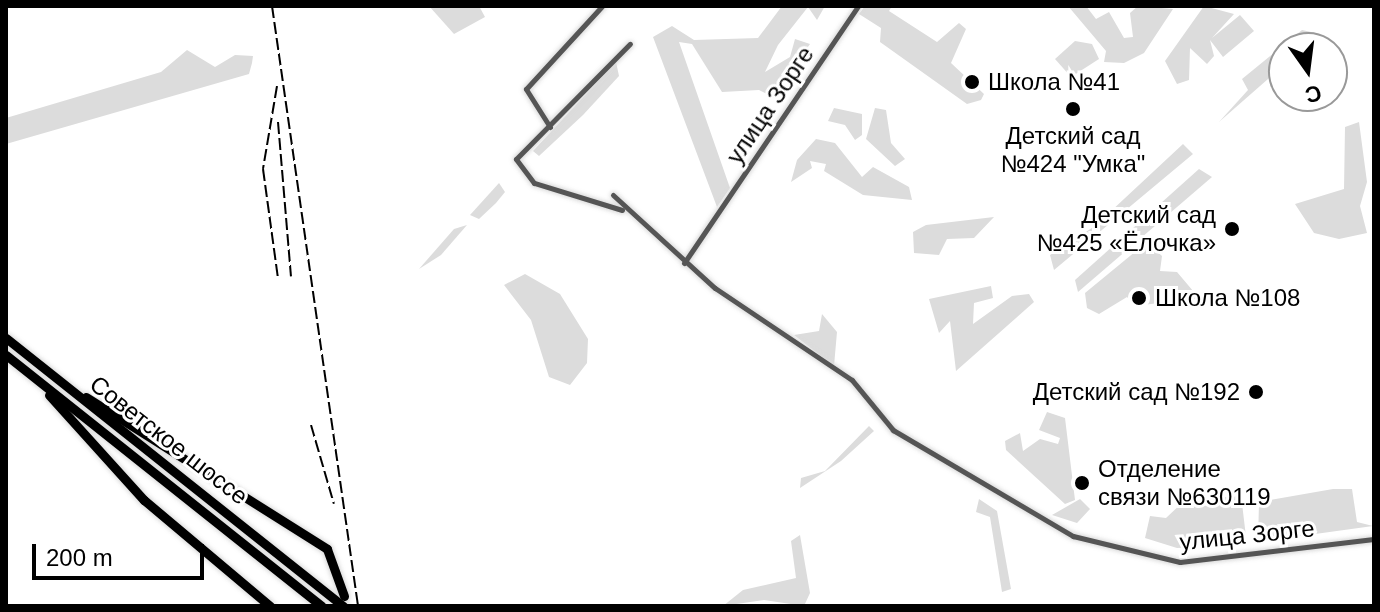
<!DOCTYPE html>
<html>
<head>
<meta charset="utf-8">
<style>
	body { margin:0 }
	#map { position:relative; width:1380px; height:612px; overflow:hidden; background:#fff; font-family:Helvetica,sans-serif }
	div>[style] { position:absolute }
	.green>* { inset:0; background:#dcdcdc }
	.roads { filter:drop-shadow(0 0 2px #dbdbdb) drop-shadow(0 0 2px #dbdbdb) }
	.minor>* { height:5px; margin:-2.5px; padding:0 2.5px; transform-origin:2.5px; border-radius:2.5px; background:#555 }
	.trunk>* { height:9px; margin:-4.5px; padding:0 4.5px; transform-origin:4.5px; border-radius:4.5px; background:#000 }
	.rail>* { height:2px; margin-top:-1px; transform-origin:0; background:repeating-linear-gradient(90deg,#000 0 12px,transparent 0 16px) }
	.dots>* { width:22px; height:22px; translate:-50% -50%; box-sizing:border-box; border:4px solid #fff; border-radius:50% }
	span { translate:-50% -50%; white-space:nowrap; text-align:center; line-height:1.15; -webkit-text-stroke:6px #fff; paint-order:stroke }
	.poi-label { font-size:24px; color:#000 }
	.left { translate:0 -50%; text-align:left }
	.right { translate:-100% -50%; text-align:right }
	.street-label { font-size:24px; color:#000 }
	.frame { position:absolute; inset:0; border:8px solid #000; pointer-events:none }
	.north { position:absolute; left:1268px; top:32px; width:80px; height:80px; box-sizing:border-box; background:#fff; border:2px solid #999; border-radius:50%; rotate:166deg; font-size:22px; font-weight:700; line-height:32px; text-align:center; color:#000 }
	.north::after { content:''; display:block; margin:auto; width:28px; height:36px; background:#000; clip-path:polygon(50% 0,100% 100%,50% 72%,0 100%) }
	.scale { position:absolute; left:32px; top:544px; width:172px; height:36px; box-sizing:border-box; border:4px solid #000; border-top:0; padding-left:10px; font-size:24px; line-height:28px; white-space:nowrap; color:#000; -webkit-text-stroke:6px #fff; paint-order:stroke }
</style>
</head>
<body>
<div id="map">
	<div class="green">
		<i style="clip-path:polygon(429px 6px,479px 6px,485px 17px,454px 34px)"></i>
		<i style="clip-path:polygon(782px 6px,825px 6px,817px 20px,808px 7px,778px 45px,765px 72px,790px 57px,795px 39px,810px 44px,773px 97px,759px 90px,722px 92px,692px 44px,679px 42px,730px 188px,717px 207px,653px 37px,672px 26px,694px 40px,758px 38px)"></i>
		<i style="clip-path:polygon(865px 6px,892px 6px,889px 11px,937px 42px,959px 23px,966px 29px,951px 63px,984px 94px,981px 100px,967px 104px,880px 42px,881px 28px,859px 14px)"></i>
		<i style="clip-path:polygon(1068px 6px,1086px 6px,1096px 19px,1109px 12px,1124px 38px,1133px 37px,1130px 13px,1138px 6px,1173px 9px,1144px 53px,1124px 63px,1104px 62px,1106px 51px)"></i>
		<i style="clip-path:polygon(1204px 6px,1234px 14px,1212px 38px,1240px 15px,1254px 31px,1223px 57px,1210px 40px,1214px 56px,1207px 64px,1190px 48px,1189px 80px,1177px 84px,1165px 61px)"></i>
		<i style="clip-path:polygon(1302px 30px,1320px 34px,1303px 48px,1284px 48px,1284px 65px,1219px 122px,1248px 90px,1242px 79px)"></i>
		<i style="clip-path:polygon(1075px 41px,1092px 44px,1099px 59px,1071px 77px,1055px 59px)"></i>
		<i style="clip-path:polygon(187px 50px,215px 67px,235px 55px,253px 56px,252px 63px,249px 74px,6px 144px,6px 118px,161px 72px)"></i>
		<i style="clip-path:polygon(616px 62px,619px 76px,583px 115px,539px 156px,533px 151px)"></i>
		<i style="clip-path:polygon(834px 108px,862px 114px,862px 135px,855px 140px,845px 125px,828px 121px)"></i>
		<i style="clip-path:polygon(875px 108px,886px 110px,891px 143px,905px 159px,895px 166px,866px 139px)"></i>
		<i style="clip-path:polygon(1359px 122px,1367px 182px,1360px 206px,1367px 233px,1339px 239px,1314px 233px,1295px 204px,1344px 189px,1345px 127px)"></i>
		<i style="clip-path:polygon(816px 139px,835px 143px,862px 177px,873px 167px,909px 187px,912px 200px,863px 195px,824px 171px,826px 164px,810px 161px,812px 168px,791px 182px,797px 160px)"></i>
		<i style="clip-path:polygon(1183px 144px,1193px 154px,1054px 270px,1050px 255px,1095px 226px)"></i>
		<i style="clip-path:polygon(1199px 169px,1212px 177px,1078px 292px,1075px 280px)"></i>
		<i style="clip-path:polygon(499px 183px,505px 192px,496px 203px,479px 219px,470px 215px)"></i>
		<i style="clip-path:polygon(994px 217px,974px 238px,947px 239px,939px 255px,914px 253px,913px 232px,926px 225px)"></i>
		<i style="clip-path:polygon(467px 225px,441px 255px,419px 269px,454px 229px)"></i>
		<i style="clip-path:polygon(1147px 242px,1162px 256px,1160px 271px,1177px 272px,1199px 298px,1135px 306px,1127px 297px,1099px 314px,1087px 308px,1085px 293px)"></i>
		<i style="clip-path:polygon(525px 274px,560px 294px,588px 339px,587px 363px,570px 385px,549px 377px,531px 320px,504px 285px)"></i>
		<i style="clip-path:polygon(991px 286px,993px 298px,974px 303px,973px 324px,1012px 296px,1029px 294px,1034px 302px,956px 371px,950px 321px,939px 333px,929px 299px)"></i>
		<i style="clip-path:polygon(822px 314px,837px 332px,834px 366px,794px 335px,819px 331px)"></i>
		<i style="clip-path:polygon(1047px 412px,1065px 418px,1075px 500px,1065px 504px,1006px 450px,1005px 441px,1020px 433px,1023px 451px,1040px 439px,1058px 444px,1060px 438px,1039px 430px)"></i>
		<i style="clip-path:polygon(869px 426px,874px 431px,841px 461px,800px 488px,801px 478px,825px 471px)"></i>
		<i style="clip-path:polygon(1333px 489px,1352px 489px,1357px 522px,1373px 526px,1258px 542px,1259px 502px)"></i>
		<i style="clip-path:polygon(1241px 495px,1247px 545px,1177px 548px,1145px 538px,1150px 516px,1166px 518px,1184px 501px,1212px 507px,1217px 498px)"></i>
		<i style="clip-path:polygon(979px 499px,997px 511px,1011px 589px,1002px 592px,990px 517px,976px 512px)"></i>
		<i style="clip-path:polygon(1080px 499px,1090px 509px,1077px 523px,1052px 515px)"></i>
		<i style="clip-path:polygon(800px 535px,810px 593px,804px 606px,764px 600px,723px 606px,743px 590px,796px 578px,791px 541px)"></i>
	</div>
	<div class="roads">
		<div class="minor">
			<i style="left:550px;top:127px;width:45px;rotate:-122.3deg"></i>
			<i style="left:526px;top:89px;width:113px;rotate:-47.5deg"></i>
			<i style="left:613px;top:195px;width:138px;rotate:42.4deg"></i>
			<i style="left:715px;top:288px;width:165px;rotate:33.9deg"></i>
			<i style="left:852px;top:380px;width:65px;rotate:50.6deg"></i>
			<i style="left:893px;top:430px;width:209px;rotate:30.5deg"></i>
			<i style="left:1073px;top:536px;width:110px;rotate:13.7deg"></i>
			<i style="left:1180px;top:562px;width:195px;rotate:-6.8deg"></i>
			<i style="left:622px;top:210px;width:92px;rotate:-162.9deg"></i>
			<i style="left:534px;top:183px;width:30px;rotate:-127deg"></i>
			<i style="left:516px;top:159px;width:162px;rotate:-45.3deg"></i>
			<i style="left:684px;top:263px;width:310px;rotate:-55.9deg"></i>
		</div>
		<div class="trunk">
			<i style="left:6px;top:338px;width:431px;rotate:38.5deg"></i>
			<i style="left:6px;top:355px;width:403px;rotate:38.5deg"></i>
			<i style="left:49px;top:395px;width:142px;rotate:47.9deg"></i>
			<i style="left:144px;top:500px;width:165px;rotate:40.1deg"></i>
			<i style="left:86px;top:397px;width:285px;rotate:32.2deg"></i>
			<i style="left:327px;top:549px;width:50px;rotate:70.1deg"></i>
		</div>
	</div>
	<div class="rail">
		<i style="left:272px;top:6px;width:606px;rotate:81.84deg"></i>
		<i style="left:277px;top:86px;width:84px;rotate:99.6deg"></i>
		<i style="left:263px;top:169px;width:110px;rotate:82.2deg"></i>
		<i style="left:278px;top:122px;width:155px;rotate:85.2deg"></i>
		<i style="left:311px;top:425px;width:82px;rotate:73.8deg"></i>
	</div>
	<div class="dots">
		<i style="left:972px;top:82px;background:#000"></i>
		<i style="left:1073px;top:109px;background:#000"></i>
		<i style="left:1232px;top:229px;background:#000"></i>
		<i style="left:1139px;top:298px;background:#000"></i>
		<i style="left:1256px;top:392px;background:#000"></i>
		<i style="left:1082px;top:483px;background:#000"></i>
	</div>
	<div class="poi-label">
		<span class="left" style="left:988px;top:82px">Школа №41</span>
		<span style="left:1073px;top:150px">Детский сад<br>№424 "Умка"</span>
		<span class="right" style="left:1216px;top:229px">Детский сад<br>№425 «Ёлочка»</span>
		<span class="left" style="left:1155px;top:298px">Школа №108</span>
		<span class="right" style="left:1240px;top:392px">Детский сад №192</span>
		<span class="left" style="left:1098px;top:483px">Отделение<br>связи №630119</span>
	</div>
	<div class="street-label">
		<span style="left:770px;top:105px;rotate:-56deg">улица Зорге</span>
		<span style="left:169px;top:440px;rotate:38deg">Советское шоссе</span>
		<span style="left:1247px;top:535px;rotate:-6deg">улица Зорге</span>
	</div>
	<div class="frame"></div>
	<div class="north">С</div>
	<div class="scale">200 m</div>
</div>
</body>
</html>
